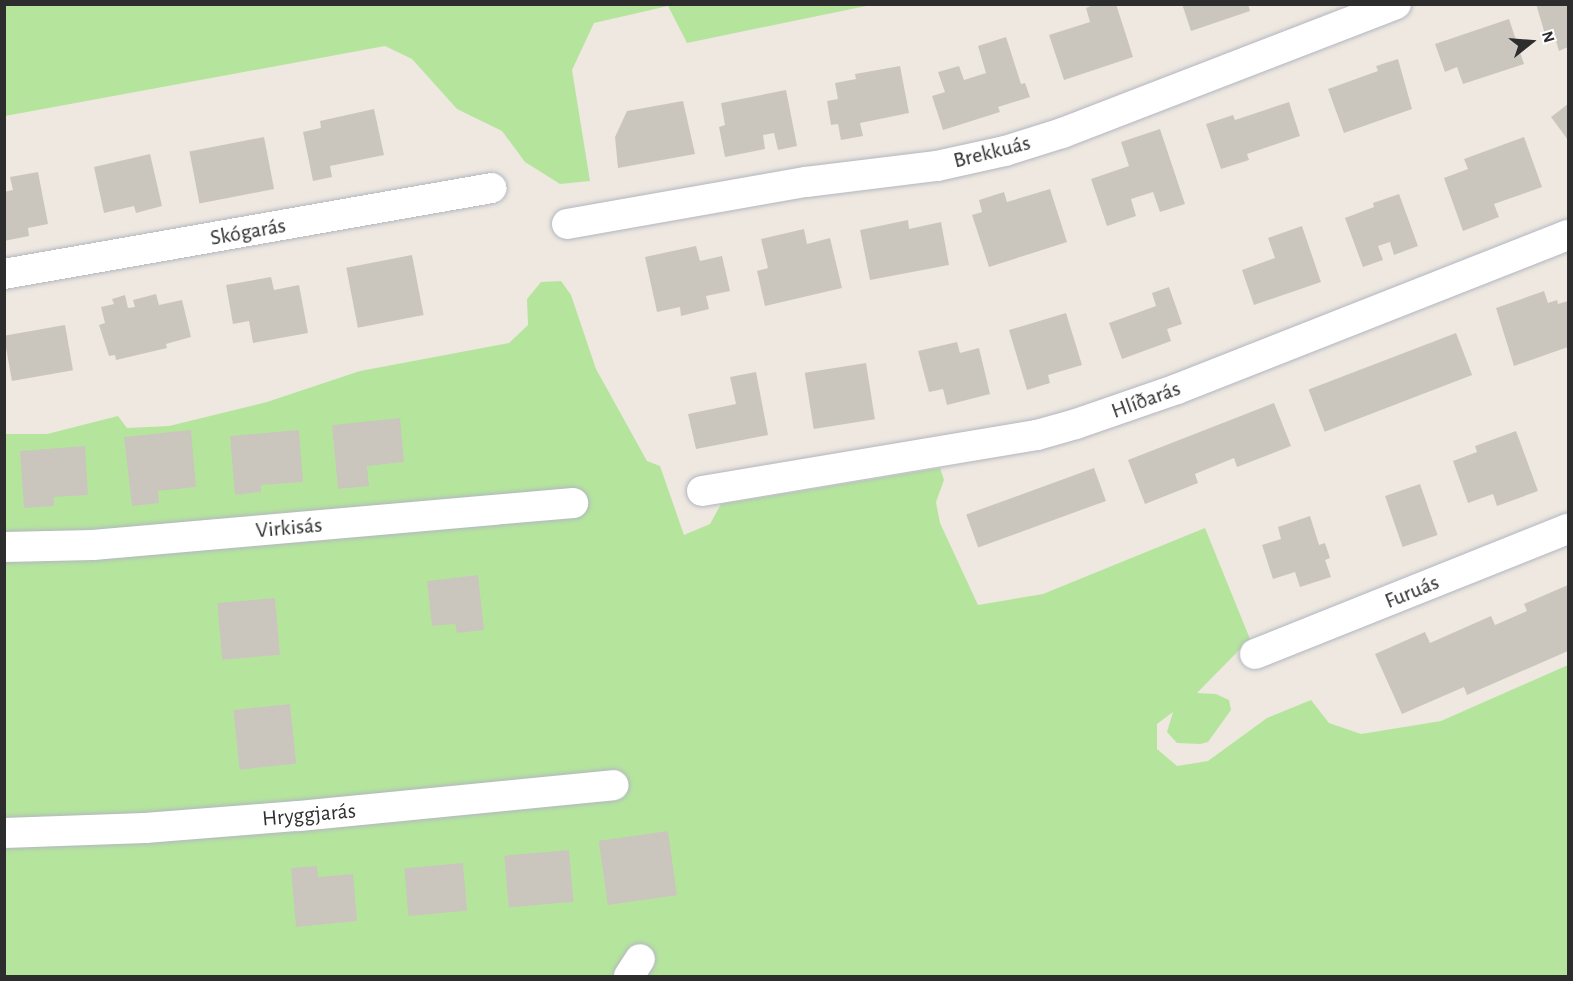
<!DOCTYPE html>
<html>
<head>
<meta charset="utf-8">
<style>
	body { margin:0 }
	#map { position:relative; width:1573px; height:981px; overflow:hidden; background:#eee8e0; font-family:"Alegreya Sans",sans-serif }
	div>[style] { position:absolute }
	.green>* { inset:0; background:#b5e59d }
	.building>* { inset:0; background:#cac6be; transform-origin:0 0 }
	.roads { filter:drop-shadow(0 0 2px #b3b6c0) drop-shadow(0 0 2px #b3b6c0) }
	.minor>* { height:30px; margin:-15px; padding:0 15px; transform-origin:15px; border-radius:15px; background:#fff }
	span { translate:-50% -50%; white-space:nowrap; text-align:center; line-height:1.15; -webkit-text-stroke:4.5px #fff; paint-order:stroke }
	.street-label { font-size:22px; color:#2d2d2d }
	.frame { position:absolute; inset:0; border:6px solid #2d2d2d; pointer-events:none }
	.north { position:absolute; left:1501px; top:12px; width:60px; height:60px; -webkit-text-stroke:4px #fff; paint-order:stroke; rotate:73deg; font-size:16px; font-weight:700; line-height:24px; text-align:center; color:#2d2d2d }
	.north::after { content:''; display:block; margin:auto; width:21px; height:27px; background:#2d2d2d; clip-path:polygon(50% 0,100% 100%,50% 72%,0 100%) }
</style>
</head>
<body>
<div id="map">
	<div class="green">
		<i style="clip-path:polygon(5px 4px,871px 4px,871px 5px,687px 43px,668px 6px,594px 23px,572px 70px,590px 181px,560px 184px,525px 162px,502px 131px,457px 109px,412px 59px,385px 46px,5px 116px)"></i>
		<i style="clip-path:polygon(561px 281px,571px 295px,596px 369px,647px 461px,660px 466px,684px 535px,710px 524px,721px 504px,940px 468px,944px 480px,936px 502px,940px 523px,978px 605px,1043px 594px,1205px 528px,1250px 639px,1197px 693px,1216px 694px,1229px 700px,1231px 710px,1208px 742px,1200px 744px,1177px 743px,1167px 732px,1173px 712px,1157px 724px,1157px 749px,1177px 766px,1208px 761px,1267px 718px,1311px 700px,1329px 723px,1361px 734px,1441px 721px,1568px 665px,1568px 976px,5px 976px,4px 434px,47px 434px,118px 416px,127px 428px,169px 426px,267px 402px,360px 371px,509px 343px,528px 325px,527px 299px,541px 282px)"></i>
	</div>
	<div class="building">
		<i style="clip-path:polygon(1096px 4px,1116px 4px,1133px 57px,1064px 80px,1049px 35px,1090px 22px,1086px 8px)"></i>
		<i style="clip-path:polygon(1182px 4px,1248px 4px,1250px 11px,1191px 31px)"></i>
		<i style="clip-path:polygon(1536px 4px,1568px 4px,1568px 47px,1559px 51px,1553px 31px,1545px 34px)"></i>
		<i style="clip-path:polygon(1509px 19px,1524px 64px,1463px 84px,1457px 67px,1445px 72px,1435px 44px)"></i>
		<i style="clip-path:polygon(1006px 37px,1021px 84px,1025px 83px,1030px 97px,998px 107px,1000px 112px,943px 130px,932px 96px,945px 92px,938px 72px,959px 66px,964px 80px,986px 73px,978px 46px)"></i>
		<i style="clip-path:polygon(1398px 59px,1412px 109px,1344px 133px,1328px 89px,1378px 71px,1376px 66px)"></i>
		<i style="clip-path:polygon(900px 66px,909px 113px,860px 123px,863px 136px,841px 140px,838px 124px,831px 125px,827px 101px,838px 99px,835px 83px,856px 79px,855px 74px)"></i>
		<i style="clip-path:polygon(786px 90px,797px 146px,778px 150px,774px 133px,763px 135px,765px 149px,725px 157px,719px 127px,725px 125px,721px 103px)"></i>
		<i style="clip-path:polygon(683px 101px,695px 154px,618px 168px,615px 137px,627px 111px)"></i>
		<i style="clip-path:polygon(1289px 102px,1300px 136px,1247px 154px,1249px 160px,1221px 169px,1206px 124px,1233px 115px,1235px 120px)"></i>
		<i style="clip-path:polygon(1568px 104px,1568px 140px,1551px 117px)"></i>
		<i style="clip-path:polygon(374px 109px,384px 155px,330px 166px,332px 177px,313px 181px,303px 132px,321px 128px,320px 121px)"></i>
		<i style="clip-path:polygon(1160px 129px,1185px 204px,1160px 212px,1153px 192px,1131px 199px,1136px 216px,1107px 226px,1091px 179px,1129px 166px,1121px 142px)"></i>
		<i style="left:264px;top:137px;width:53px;height:76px;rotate:79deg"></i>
		<i style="clip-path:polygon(1524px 137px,1542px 187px,1494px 204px,1499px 217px,1463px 231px,1444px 178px,1468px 169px,1464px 159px)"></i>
		<i style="clip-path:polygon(150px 154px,162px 206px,136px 213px,134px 206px,104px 213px,94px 167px)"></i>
		<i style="clip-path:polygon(38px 172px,48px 224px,28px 228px,29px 236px,4px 241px,4px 192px,13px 190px,10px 177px)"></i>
		<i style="clip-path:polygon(1050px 189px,1067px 242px,989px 267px,972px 215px,982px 212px,979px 200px,1004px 192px,1007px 202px)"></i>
		<i style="clip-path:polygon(1399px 194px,1418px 246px,1394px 255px,1390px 242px,1378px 246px,1383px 260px,1363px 267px,1345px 218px,1374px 207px,1373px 203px)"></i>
		<i style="clip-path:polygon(908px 220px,909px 229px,941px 222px,949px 265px,870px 280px,860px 230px)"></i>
		<i style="clip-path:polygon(1302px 226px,1321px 282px,1254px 305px,1242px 270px,1275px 258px,1268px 238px)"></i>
		<i style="clip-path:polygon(804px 229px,807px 244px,830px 238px,842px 288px,765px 306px,757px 271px,768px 268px,761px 239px)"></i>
		<i style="clip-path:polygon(696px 246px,700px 261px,722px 256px,730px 291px,706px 296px,709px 309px,681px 316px,680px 307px,657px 312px,645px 257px)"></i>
		<i style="left:412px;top:255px;width:61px;height:67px;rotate:79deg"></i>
		<i style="clip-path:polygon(271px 277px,274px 290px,299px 285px,308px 333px,253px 343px,249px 321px,233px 324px,226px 285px)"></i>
		<i style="clip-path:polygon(1169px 287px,1182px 324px,1167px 329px,1171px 341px,1122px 359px,1109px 323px,1156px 306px,1152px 293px)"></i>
		<i style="clip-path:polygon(1544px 291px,1548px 303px,1557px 300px,1558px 304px,1568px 301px,1568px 347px,1514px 366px,1496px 308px)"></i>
		<i style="clip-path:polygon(156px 294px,159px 305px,182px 300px,191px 337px,166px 344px,167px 348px,116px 360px,115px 355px,109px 356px,99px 325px,105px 323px,101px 307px,114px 304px,112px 299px,125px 295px,128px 308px,135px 307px,133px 300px)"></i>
		<i style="clip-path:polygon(1066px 313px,1082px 365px,1048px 375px,1050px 383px,1027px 390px,1009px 330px)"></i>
		<i style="left:65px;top:325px;width:46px;height:62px;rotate:80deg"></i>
		<i style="left:1456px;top:333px;width:45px;height:158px;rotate:69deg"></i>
		<i style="clip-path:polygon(957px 342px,960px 353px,979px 348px,990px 394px,947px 405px,943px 389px,929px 392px,918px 351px)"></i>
		<i style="left:866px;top:363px;width:57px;height:62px;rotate:81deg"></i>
		<i style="clip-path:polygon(756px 372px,768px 435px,696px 449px,688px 414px,736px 404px,730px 377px)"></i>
		<i style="clip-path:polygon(1274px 403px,1291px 446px,1237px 467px,1234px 458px,1195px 474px,1198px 483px,1145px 504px,1128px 460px)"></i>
		<i style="clip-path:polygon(400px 418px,404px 462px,367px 466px,369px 486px,338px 489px,332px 425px)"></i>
		<i style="clip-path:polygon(191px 430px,196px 487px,158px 491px,159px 503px,132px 506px,124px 437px)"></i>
		<i style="clip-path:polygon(299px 430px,303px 482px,261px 485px,261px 492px,235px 495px,230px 436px)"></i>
		<i style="clip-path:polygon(1516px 431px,1538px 491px,1497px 506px,1493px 494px,1468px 503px,1453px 461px,1477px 452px,1475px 446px)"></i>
		<i style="clip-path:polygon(85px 446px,88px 495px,54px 497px,54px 506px,24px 508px,20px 451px)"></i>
		<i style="left:1094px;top:468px;width:35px;height:136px;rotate:70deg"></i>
		<i style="left:1420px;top:484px;width:54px;height:37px;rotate:71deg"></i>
		<i style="clip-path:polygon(1310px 516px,1319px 545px,1325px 543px,1330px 558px,1325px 560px,1331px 577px,1300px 587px,1295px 572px,1273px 579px,1262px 545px,1281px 539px,1278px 527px)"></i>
		<i style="clip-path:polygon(478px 575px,484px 630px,457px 633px,455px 624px,432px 626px,427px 581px)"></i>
		<i style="clip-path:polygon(1568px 585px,1568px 651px,1467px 695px,1464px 687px,1402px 714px,1375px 654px,1425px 632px,1430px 643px,1491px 616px,1495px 625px,1527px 611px,1524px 604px)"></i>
		<i style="left:275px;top:598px;width:57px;height:58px;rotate:85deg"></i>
		<i style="left:290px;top:704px;width:60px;height:57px;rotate:84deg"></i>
		<i style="left:668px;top:831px;width:65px;height:70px;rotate:82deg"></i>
		<i style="left:569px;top:850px;width:52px;height:65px;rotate:85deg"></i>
		<i style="left:463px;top:863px;width:48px;height:59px;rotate:85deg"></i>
		<i style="clip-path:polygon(317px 866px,318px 877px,353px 874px,357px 921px,296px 927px,291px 868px)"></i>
	</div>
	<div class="roads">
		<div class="minor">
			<i style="left:567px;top:224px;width:243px;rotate:-10deg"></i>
			<i style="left:806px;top:182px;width:132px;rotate:-7deg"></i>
			<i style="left:937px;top:166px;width:70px;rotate:-12.4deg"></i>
			<i style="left:1005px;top:151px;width:60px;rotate:-17.5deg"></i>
			<i style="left:1062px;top:133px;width:358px;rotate:-21.1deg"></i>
			<i style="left:4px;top:274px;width:495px;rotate:-10deg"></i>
			<i style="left:702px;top:491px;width:340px;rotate:-9.5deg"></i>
			<i style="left:1037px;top:435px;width:41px;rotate:-15.8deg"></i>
			<i style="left:1076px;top:424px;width:107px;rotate:-19.1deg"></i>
			<i style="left:1177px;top:389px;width:420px;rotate:-21.5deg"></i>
			<i style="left:4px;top:547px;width:89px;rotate:-1.3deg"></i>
			<i style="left:93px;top:545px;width:482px;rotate:-5deg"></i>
			<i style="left:1255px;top:654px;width:337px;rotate:-21.8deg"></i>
			<i style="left:4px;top:833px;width:141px;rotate:-2deg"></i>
			<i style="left:145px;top:828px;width:154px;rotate:-4.5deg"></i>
			<i style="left:299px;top:816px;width:316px;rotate:-5.6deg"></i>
			<i style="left:629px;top:976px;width:20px;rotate:-57deg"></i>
		</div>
	</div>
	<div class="street-label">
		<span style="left:992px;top:152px;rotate:-14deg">Brekkuás</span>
		<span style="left:248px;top:232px;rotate:-10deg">Skógarás</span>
		<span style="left:1146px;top:400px;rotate:-20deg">Hlíðarás</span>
		<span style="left:289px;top:528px;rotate:-5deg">Virkisás</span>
		<span style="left:1412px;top:592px;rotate:-22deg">Furuás</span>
		<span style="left:309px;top:815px;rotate:-5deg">Hryggjarás</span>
	</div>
	<div class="frame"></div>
	<div class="north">N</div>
</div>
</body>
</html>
